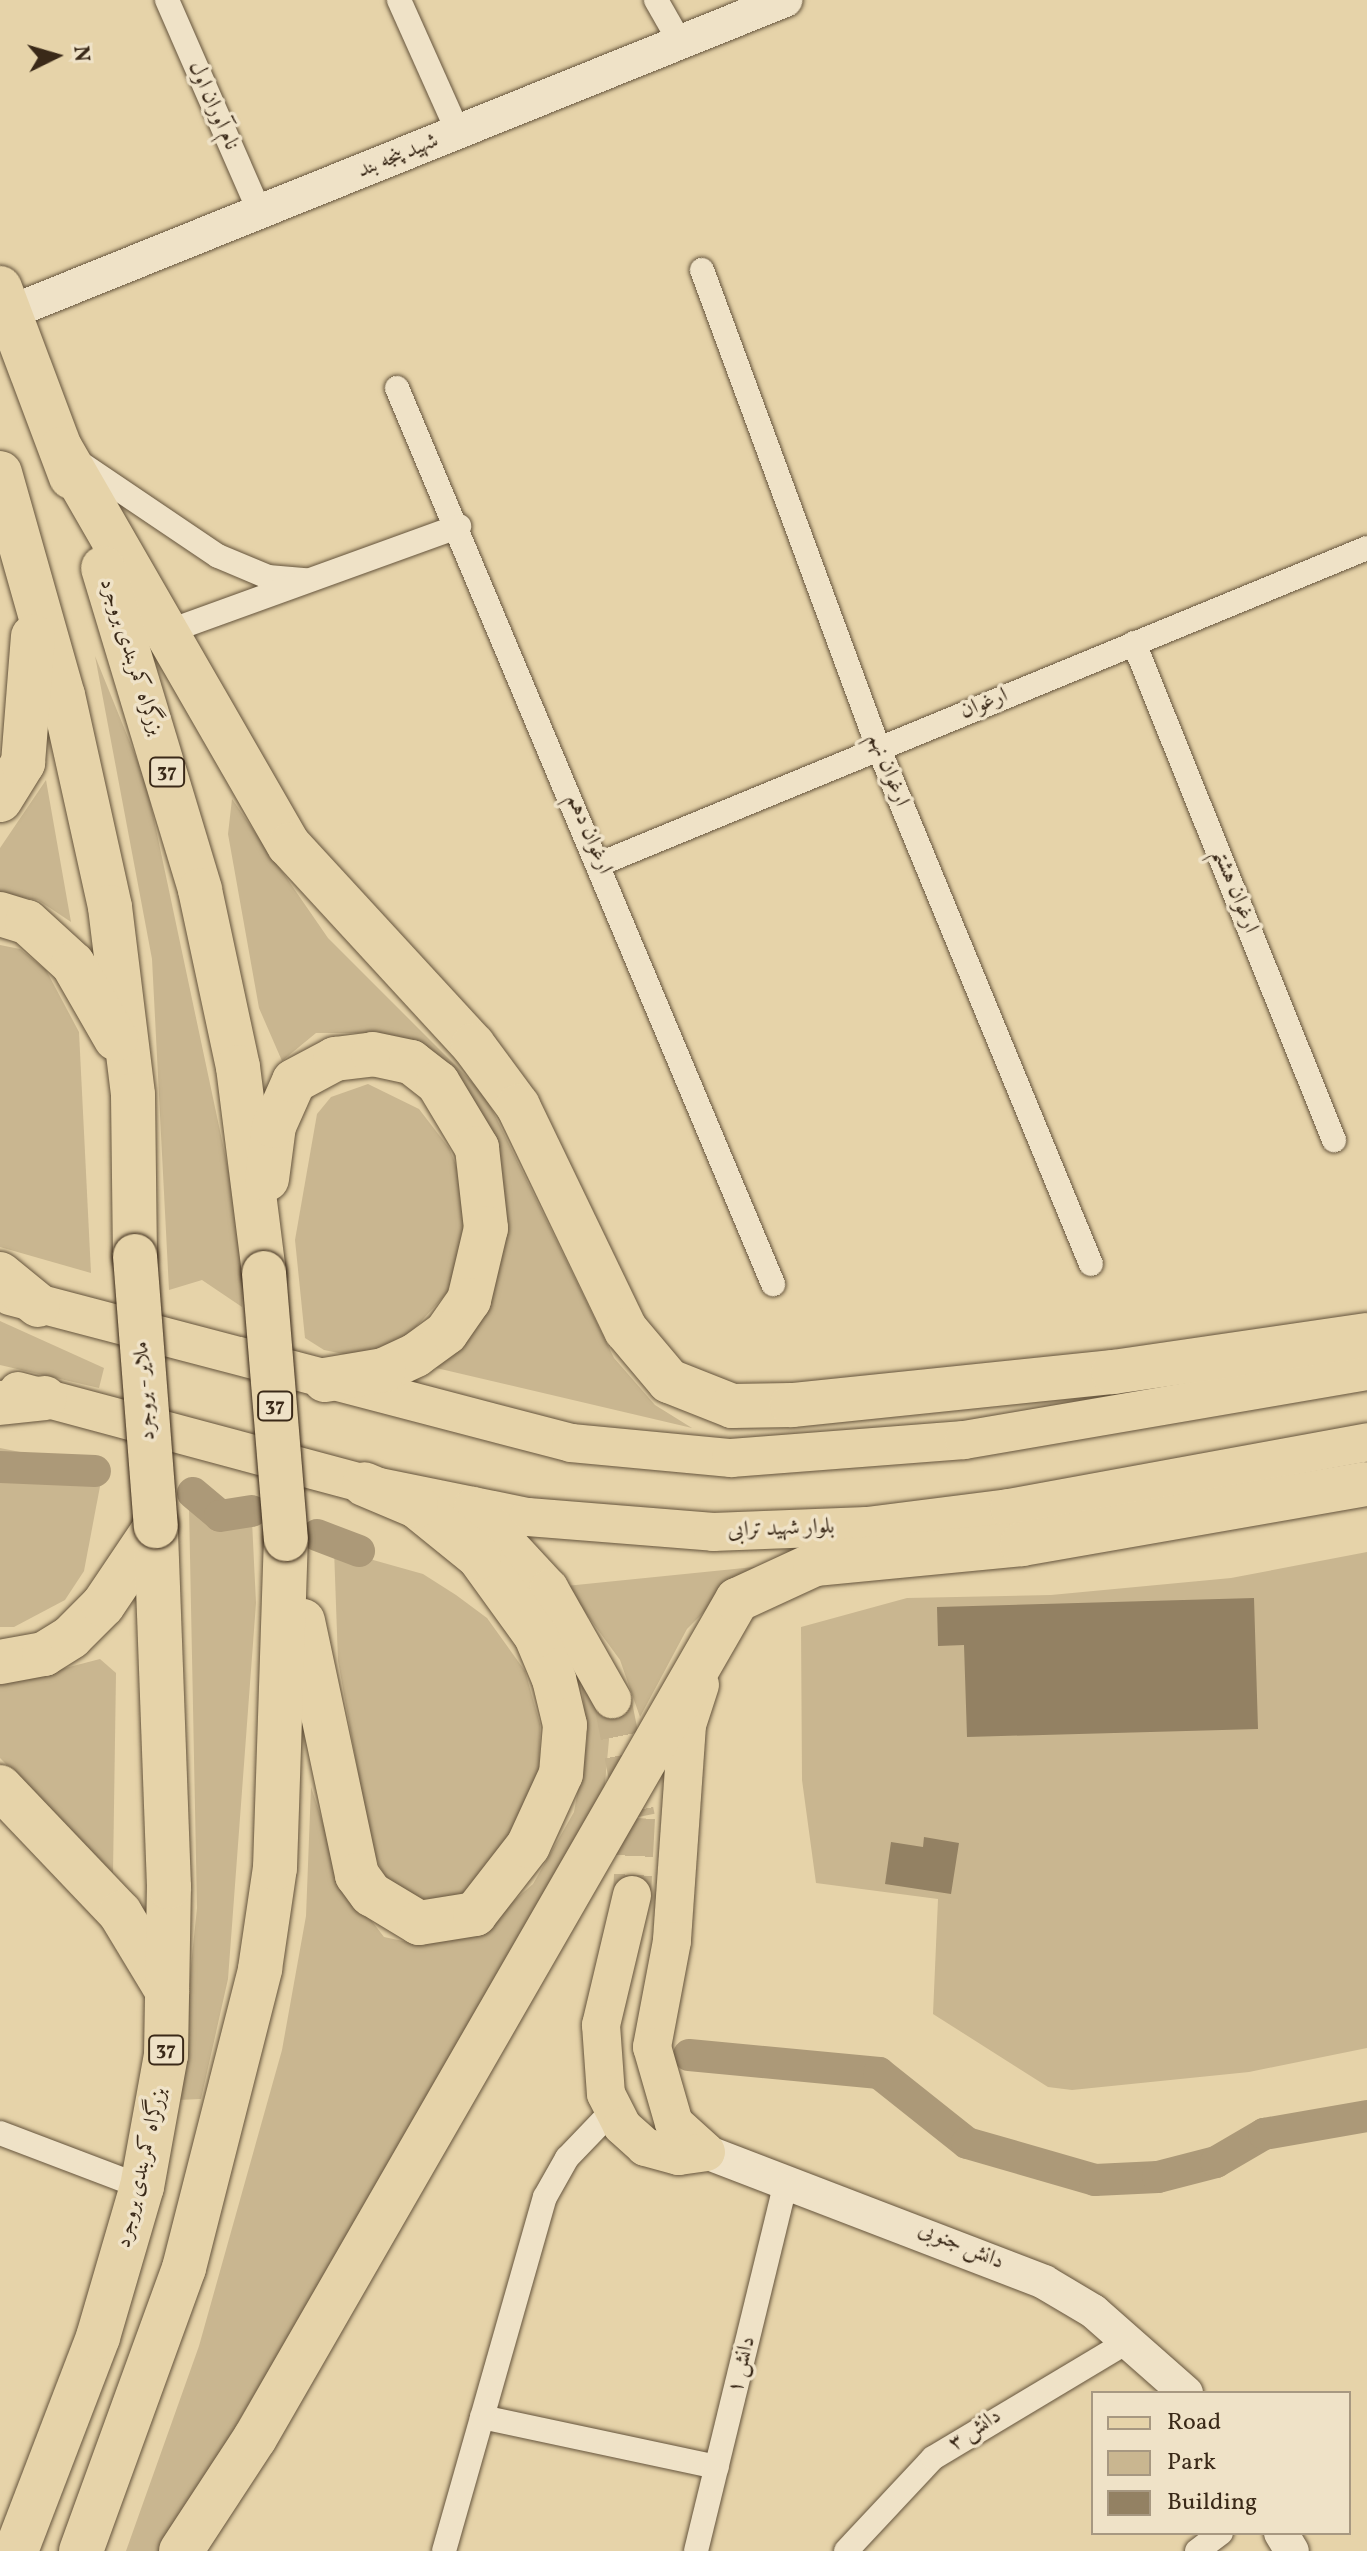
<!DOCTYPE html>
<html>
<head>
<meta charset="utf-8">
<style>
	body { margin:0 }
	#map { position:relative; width:1367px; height:2551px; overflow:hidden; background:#e6d3a9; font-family:Vollkorn,Amiri,serif }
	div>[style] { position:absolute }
	.green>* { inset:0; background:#c9b690 }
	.canal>* { height:32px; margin:-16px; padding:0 16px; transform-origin:16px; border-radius:16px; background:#ac9978 }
	.building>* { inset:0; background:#938163 }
	.primary-tunnel>* { height:38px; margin-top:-19px; transform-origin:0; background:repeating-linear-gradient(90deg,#c4b18c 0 38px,transparent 0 57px) }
	.roads { filter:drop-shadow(0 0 2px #65543c) drop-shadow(0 0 2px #65543c) }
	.street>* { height:24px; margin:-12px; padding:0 12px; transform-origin:12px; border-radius:12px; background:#efe2c7 }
	.secondary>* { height:34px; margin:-17px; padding:0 17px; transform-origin:17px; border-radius:17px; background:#efe2c7 }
	.primary>* { height:38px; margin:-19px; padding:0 19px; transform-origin:19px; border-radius:19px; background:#e6d3a9 }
	.highway>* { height:44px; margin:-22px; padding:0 22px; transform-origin:22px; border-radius:22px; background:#e6d3a9 }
	.bridges { filter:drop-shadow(0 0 2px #3a2918) drop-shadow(0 0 2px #3a2918) }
	.highway-bridge>* { height:44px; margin:-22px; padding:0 22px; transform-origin:22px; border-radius:22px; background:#e6d3a9 }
	span { translate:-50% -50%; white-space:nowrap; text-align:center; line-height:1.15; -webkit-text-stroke:7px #efe2c7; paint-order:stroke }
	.shield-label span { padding:2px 6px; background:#efe2c7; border:2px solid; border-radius:6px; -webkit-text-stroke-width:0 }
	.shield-label { font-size:20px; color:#3a2918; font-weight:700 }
	.street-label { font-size:22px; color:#3a2918 }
	.legend { position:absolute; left:1091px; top:2391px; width:260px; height:144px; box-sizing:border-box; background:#efe2c7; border:2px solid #a79881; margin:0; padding:10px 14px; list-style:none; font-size:24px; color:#3a2918 }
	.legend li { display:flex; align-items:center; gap:16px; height:40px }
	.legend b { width:40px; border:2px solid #a79881 }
	.north { position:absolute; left:16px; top:16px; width:80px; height:80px; -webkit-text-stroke:6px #efe2c7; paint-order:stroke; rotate:85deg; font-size:22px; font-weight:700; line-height:32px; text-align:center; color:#3a2918 }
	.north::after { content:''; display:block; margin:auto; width:28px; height:36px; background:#3a2918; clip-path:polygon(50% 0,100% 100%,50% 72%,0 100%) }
</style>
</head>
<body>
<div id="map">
	<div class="green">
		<i style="clip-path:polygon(95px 656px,146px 782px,244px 1244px,242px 1307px,202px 1280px,169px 1290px,152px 959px)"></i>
		<i style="clip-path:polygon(46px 780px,71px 922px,38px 900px,0 894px,0 848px)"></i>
		<i style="clip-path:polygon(232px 799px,328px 938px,485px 1095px,614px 1358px,655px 1405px,692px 1428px,432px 1367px,507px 1225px,494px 1148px,368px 1033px,316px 1033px,282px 1061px,259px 1008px,228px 834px)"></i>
		<i style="clip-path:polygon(0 945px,20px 949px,46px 970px,79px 1032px,91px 1273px,0 1247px)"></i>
		<i style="clip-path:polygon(368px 1084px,419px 1109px,449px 1148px,462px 1179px,466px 1237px,447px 1293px,402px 1342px,363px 1358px,324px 1350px,305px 1338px,295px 1240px,317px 1114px,331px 1097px)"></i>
		<i style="clip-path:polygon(0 1321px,104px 1368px,99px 1388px,0 1365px)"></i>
		<i style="clip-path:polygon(0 1448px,65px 1461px,101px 1481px,84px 1571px,65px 1600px,14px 1627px,0 1627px)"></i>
		<i style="clip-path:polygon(189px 1506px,220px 1529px,252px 1521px,256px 1603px,228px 1979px,201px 2099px,177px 2100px,197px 1908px)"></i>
		<i style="clip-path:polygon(334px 1549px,423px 1574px,456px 1595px,487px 1618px,525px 1671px,540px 1724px,539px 1782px,478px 1892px,411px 1906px,387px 1881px,372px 1850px,338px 1661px)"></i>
		<i style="clip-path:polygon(1367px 1552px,1367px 2048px,1249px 2072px,1072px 2090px,1048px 2087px,933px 2014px,938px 1899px,816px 1883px,802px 1780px,801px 1627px,907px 1598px,1051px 1595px,1231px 1578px)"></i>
		<i style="clip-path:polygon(794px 1563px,710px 1606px,687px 1629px,640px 1717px,620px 1660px,566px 1586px)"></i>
		<i style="clip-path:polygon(579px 1657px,610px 1729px,603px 1804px,162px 2551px,126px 2551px,199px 2346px,282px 2050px,306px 1916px,311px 1787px,342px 1882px,384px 1937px,417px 1944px,476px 1934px,533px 1884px,574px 1812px,587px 1740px)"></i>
		<i style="clip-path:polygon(100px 1659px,116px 1673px,113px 1873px,0 1758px,0 1685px)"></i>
	</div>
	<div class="canal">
		<i style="left:0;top:1467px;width:95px;rotate:2.4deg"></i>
		<i style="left:193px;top:1493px;width:35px;rotate:40deg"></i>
		<i style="left:220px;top:1516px;width:32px;rotate:-9deg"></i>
		<i style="left:317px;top:1535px;width:45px;rotate:20.9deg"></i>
		<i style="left:689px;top:2055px;width:191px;rotate:5.4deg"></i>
		<i style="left:879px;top:2073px;width:112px;rotate:38.5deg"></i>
		<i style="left:967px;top:2143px;width:133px;rotate:16.1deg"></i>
		<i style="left:1095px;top:2180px;width:63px;rotate:-2.7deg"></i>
		<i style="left:1158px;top:2177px;width:60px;rotate:-14.5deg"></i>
		<i style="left:1216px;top:2162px;width:56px;rotate:-30.3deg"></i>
		<i style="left:1264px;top:2134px;width:105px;rotate:-9.9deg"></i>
	</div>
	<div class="building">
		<i style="clip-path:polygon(1254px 1598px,1258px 1729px,967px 1737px,964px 1645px,938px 1646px,937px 1607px)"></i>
		<i style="clip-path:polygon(924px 1837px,959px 1843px,951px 1894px,885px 1884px,891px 1842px,923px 1847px)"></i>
	</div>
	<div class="primary-tunnel">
		<i style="left:612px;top:1699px;width:121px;rotate:78.6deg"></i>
		<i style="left:636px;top:1818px;width:77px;rotate:93deg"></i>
	</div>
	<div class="roads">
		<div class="street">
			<i style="left:167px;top:0;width:230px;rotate:66.4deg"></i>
			<i style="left:399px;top:0;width:145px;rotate:65.9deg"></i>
			<i style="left:656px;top:0;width:48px;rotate:60.3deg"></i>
			<i style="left:702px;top:270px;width:508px;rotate:69.75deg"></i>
			<i style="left:878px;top:747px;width:559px;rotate:67.61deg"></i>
			<i style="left:397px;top:388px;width:972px;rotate:67.23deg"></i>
			<i style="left:80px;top:463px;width:166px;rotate:34deg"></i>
			<i style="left:218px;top:556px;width:54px;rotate:22.8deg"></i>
			<i style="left:268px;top:577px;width:38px;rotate:5deg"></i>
			<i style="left:164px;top:633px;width:314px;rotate:-19.9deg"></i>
			<i style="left:1134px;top:643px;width:536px;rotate:68.08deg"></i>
			<i style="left:602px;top:863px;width:827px;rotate:-22.38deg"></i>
			<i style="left:0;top:2133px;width:152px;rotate:20.8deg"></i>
			<i style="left:482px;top:2417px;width:240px;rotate:12deg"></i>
			<i style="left:444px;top:2551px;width:368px;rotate:-74.1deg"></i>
			<i style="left:545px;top:2197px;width:45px;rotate:-60.6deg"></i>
			<i style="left:567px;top:2158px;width:65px;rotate:-46.2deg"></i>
			<i style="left:696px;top:2551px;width:383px;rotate:-76.3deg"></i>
			<i style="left:846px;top:2551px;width:127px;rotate:-46.9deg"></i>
			<i style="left:933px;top:2458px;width:230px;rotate:-30.9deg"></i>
			<i style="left:1197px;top:2551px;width:30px;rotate:-37deg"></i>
		</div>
		<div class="secondary">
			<i style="left:11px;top:312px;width:835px;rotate:-21.95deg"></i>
			<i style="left:706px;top:2152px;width:362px;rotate:21deg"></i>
			<i style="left:1044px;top:2282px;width:57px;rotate:30.6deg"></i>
			<i style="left:1093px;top:2311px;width:124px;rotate:41.4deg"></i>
			<i style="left:1281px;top:2533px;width:21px;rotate:59deg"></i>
		</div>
		<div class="primary">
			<i style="left:10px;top:1296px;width:580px;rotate:14.68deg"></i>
			<i style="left:571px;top:1443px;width:161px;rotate:5.4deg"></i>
			<i style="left:731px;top:1458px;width:234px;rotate:-4.4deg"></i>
			<i style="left:964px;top:1440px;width:409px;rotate:-9.7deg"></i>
			<i style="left:18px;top:1391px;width:358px;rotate:15deg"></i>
			<i style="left:364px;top:1484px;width:167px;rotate:11.4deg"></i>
			<i style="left:528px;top:1517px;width:186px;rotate:4.6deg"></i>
			<i style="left:713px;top:1532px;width:154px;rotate:-2.2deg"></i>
			<i style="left:867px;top:1526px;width:143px;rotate:-7.2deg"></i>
			<i style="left:1009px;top:1508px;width:364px;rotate:-10.4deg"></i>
			<i style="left:473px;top:1506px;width:112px;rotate:47.2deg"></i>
			<i style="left:549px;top:1588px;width:128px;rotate:60.4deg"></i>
			<i style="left:700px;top:1685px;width:42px;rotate:108deg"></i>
			<i style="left:687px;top:1725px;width:217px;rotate:94deg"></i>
			<i style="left:672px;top:1941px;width:108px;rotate:100.7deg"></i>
			<i style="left:652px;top:2047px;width:79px;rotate:73.9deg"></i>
			<i style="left:674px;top:2123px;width:43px;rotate:42.2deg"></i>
			<i style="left:632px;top:1895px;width:134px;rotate:103.4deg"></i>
			<i style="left:601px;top:2025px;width:69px;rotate:85.9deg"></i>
			<i style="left:606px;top:2094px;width:36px;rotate:63deg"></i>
			<i style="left:622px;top:2126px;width:31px;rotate:42deg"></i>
			<i style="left:645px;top:2147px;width:35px;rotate:15deg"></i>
			<i style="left:679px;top:2156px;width:27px;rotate:-8deg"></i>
		</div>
		<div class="highway">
			<i style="left:0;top:288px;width:202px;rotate:69.4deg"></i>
			<i style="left:61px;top:449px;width:457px;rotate:60.1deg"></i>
			<i style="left:289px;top:845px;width:272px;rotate:47.4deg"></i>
			<i style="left:473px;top:1045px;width:76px;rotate:53.6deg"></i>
			<i style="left:518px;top:1106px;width:249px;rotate:64.3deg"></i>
			<i style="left:626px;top:1330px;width:67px;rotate:49.9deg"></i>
			<i style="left:669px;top:1381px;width:68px;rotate:21.6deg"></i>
			<i style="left:732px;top:1406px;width:60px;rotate:-1deg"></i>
			<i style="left:792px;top:1405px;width:323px;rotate:-5.9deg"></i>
			<i style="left:1113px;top:1372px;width:257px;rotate:-8.3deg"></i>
			<i style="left:0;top:473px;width:231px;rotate:74.2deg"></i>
			<i style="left:63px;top:695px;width:217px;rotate:77.5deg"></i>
			<i style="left:110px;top:907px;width:189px;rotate:83deg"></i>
			<i style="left:133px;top:1095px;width:161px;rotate:89.3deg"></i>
			<i style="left:103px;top:568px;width:336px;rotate:73.2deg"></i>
			<i style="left:200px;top:890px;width:181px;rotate:77.9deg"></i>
			<i style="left:238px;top:1067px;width:208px;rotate:82.8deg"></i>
			<i style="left:0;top:800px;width:44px;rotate:-58.1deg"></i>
			<i style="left:23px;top:763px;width:127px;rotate:-85.5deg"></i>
			<i style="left:0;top:914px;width:28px;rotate:17deg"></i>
			<i style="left:27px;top:922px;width:62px;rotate:42.4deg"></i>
			<i style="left:73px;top:964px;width:86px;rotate:60.2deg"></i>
			<i style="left:267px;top:1179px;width:53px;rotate:-82.5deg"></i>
			<i style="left:274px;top:1126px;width:49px;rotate:-66deg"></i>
			<i style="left:294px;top:1081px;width:47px;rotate:-28.2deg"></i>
			<i style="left:335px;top:1059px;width:38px;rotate:-7deg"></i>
			<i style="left:373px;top:1054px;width:39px;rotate:12deg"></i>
			<i style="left:411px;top:1062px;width:34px;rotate:38deg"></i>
			<i style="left:438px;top:1083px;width:76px;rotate:59deg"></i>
			<i style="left:477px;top:1148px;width:81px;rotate:83.6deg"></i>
			<i style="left:486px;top:1228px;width:74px;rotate:103.3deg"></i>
			<i style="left:469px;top:1300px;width:40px;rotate:124.9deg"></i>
			<i style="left:446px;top:1333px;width:37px;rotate:144deg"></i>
			<i style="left:416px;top:1355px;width:35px;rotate:155deg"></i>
			<i style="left:384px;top:1370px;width:60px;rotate:170.4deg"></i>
			<i style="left:0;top:1274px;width:49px;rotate:39.2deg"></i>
			<i style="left:0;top:1403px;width:45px;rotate:-6.3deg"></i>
			<i style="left:303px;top:1621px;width:260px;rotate:78deg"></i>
			<i style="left:357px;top:1875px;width:24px;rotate:54deg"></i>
			<i style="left:371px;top:1894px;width:56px;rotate:31.1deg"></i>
			<i style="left:419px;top:1923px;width:57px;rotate:-9.1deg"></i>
			<i style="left:475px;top:1914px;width:86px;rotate:-52.1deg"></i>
			<i style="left:528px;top:1846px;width:79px;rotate:-65.4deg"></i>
			<i style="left:561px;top:1774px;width:49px;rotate:-85.3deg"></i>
			<i style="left:565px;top:1725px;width:47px;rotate:-103.4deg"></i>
			<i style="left:554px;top:1679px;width:47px;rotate:-112.7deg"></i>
			<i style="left:536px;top:1636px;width:97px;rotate:-125.8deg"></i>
			<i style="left:479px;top:1557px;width:81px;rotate:-141deg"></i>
			<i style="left:416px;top:1506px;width:56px;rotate:-157.1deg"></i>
			<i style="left:0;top:1662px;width:45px;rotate:-10.3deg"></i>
			<i style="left:44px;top:1654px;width:32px;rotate:-32deg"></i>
			<i style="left:71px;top:1637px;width:45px;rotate:-45deg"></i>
			<i style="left:103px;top:1605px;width:95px;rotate:-56.1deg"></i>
			<i style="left:0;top:1787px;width:174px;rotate:46.4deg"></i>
			<i style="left:120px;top:1913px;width:91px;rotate:58.9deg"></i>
			<i style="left:16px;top:2551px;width:229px;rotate:-69deg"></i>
			<i style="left:98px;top:2337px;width:156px;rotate:-73.7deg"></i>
			<i style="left:142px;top:2187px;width:134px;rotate:-79.7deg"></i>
			<i style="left:166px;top:2055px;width:168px;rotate:-89deg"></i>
			<i style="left:169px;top:1887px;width:361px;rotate:-92.1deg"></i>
			<i style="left:81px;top:2551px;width:301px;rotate:-70deg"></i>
			<i style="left:184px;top:2268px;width:309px;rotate:-75.7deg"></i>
			<i style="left:260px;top:1969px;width:102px;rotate:-81.6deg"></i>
			<i style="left:275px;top:1868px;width:329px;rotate:-88.1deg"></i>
			<i style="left:181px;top:2551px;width:135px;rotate:-56.8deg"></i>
			<i style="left:255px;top:2438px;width:967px;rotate:-60.09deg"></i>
			<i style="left:737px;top:1600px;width:86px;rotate:-24.8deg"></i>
			<i style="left:815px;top:1564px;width:208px;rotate:-5.5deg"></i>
			<i style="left:1022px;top:1544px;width:350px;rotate:-9.9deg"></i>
		</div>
	</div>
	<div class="bridges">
		<div class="highway-bridge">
			<i style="left:135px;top:1256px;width:271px;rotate:85.6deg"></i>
			<i style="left:264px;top:1273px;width:267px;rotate:85.3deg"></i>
		</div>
	</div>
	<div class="shield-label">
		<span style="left:167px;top:772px">37</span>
		<span style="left:275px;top:1406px">37</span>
		<span style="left:166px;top:2050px">37</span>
	</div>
	<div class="street-label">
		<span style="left:213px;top:106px;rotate:66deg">نام آوران اول</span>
		<span style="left:398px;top:156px;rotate:-22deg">شهید پنجه بند</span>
		<span style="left:131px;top:657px;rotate:72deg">بزرگراه کمربندی بروجرد</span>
		<span style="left:984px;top:704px;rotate:-22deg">ارغوان</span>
		<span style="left:888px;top:770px;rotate:68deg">ارغوان نهم</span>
		<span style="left:589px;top:834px;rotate:67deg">ارغوان دهم</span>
		<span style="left:1235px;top:891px;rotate:68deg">ارغوان هشتم</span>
		<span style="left:145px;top:1391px;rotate:-94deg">ملایر - بروجرد</span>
		<span style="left:781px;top:1529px;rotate:-2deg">بلوار شهید ترابی</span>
		<span style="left:142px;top:2168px;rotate:-77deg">بزرگراه کمربندی بروجرد</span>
		<span style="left:961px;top:2246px;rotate:23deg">دانش جنوبی</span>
		<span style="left:742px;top:2365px;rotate:-76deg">دانش ۱</span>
		<span style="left:975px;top:2430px;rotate:-33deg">دانش ۳</span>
	</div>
	<ul class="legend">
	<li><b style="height:10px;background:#e6d3a9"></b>Road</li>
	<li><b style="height:22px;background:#c9b690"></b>Park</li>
	<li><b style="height:22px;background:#938163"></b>Building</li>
	</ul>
	<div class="north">N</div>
</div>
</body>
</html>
